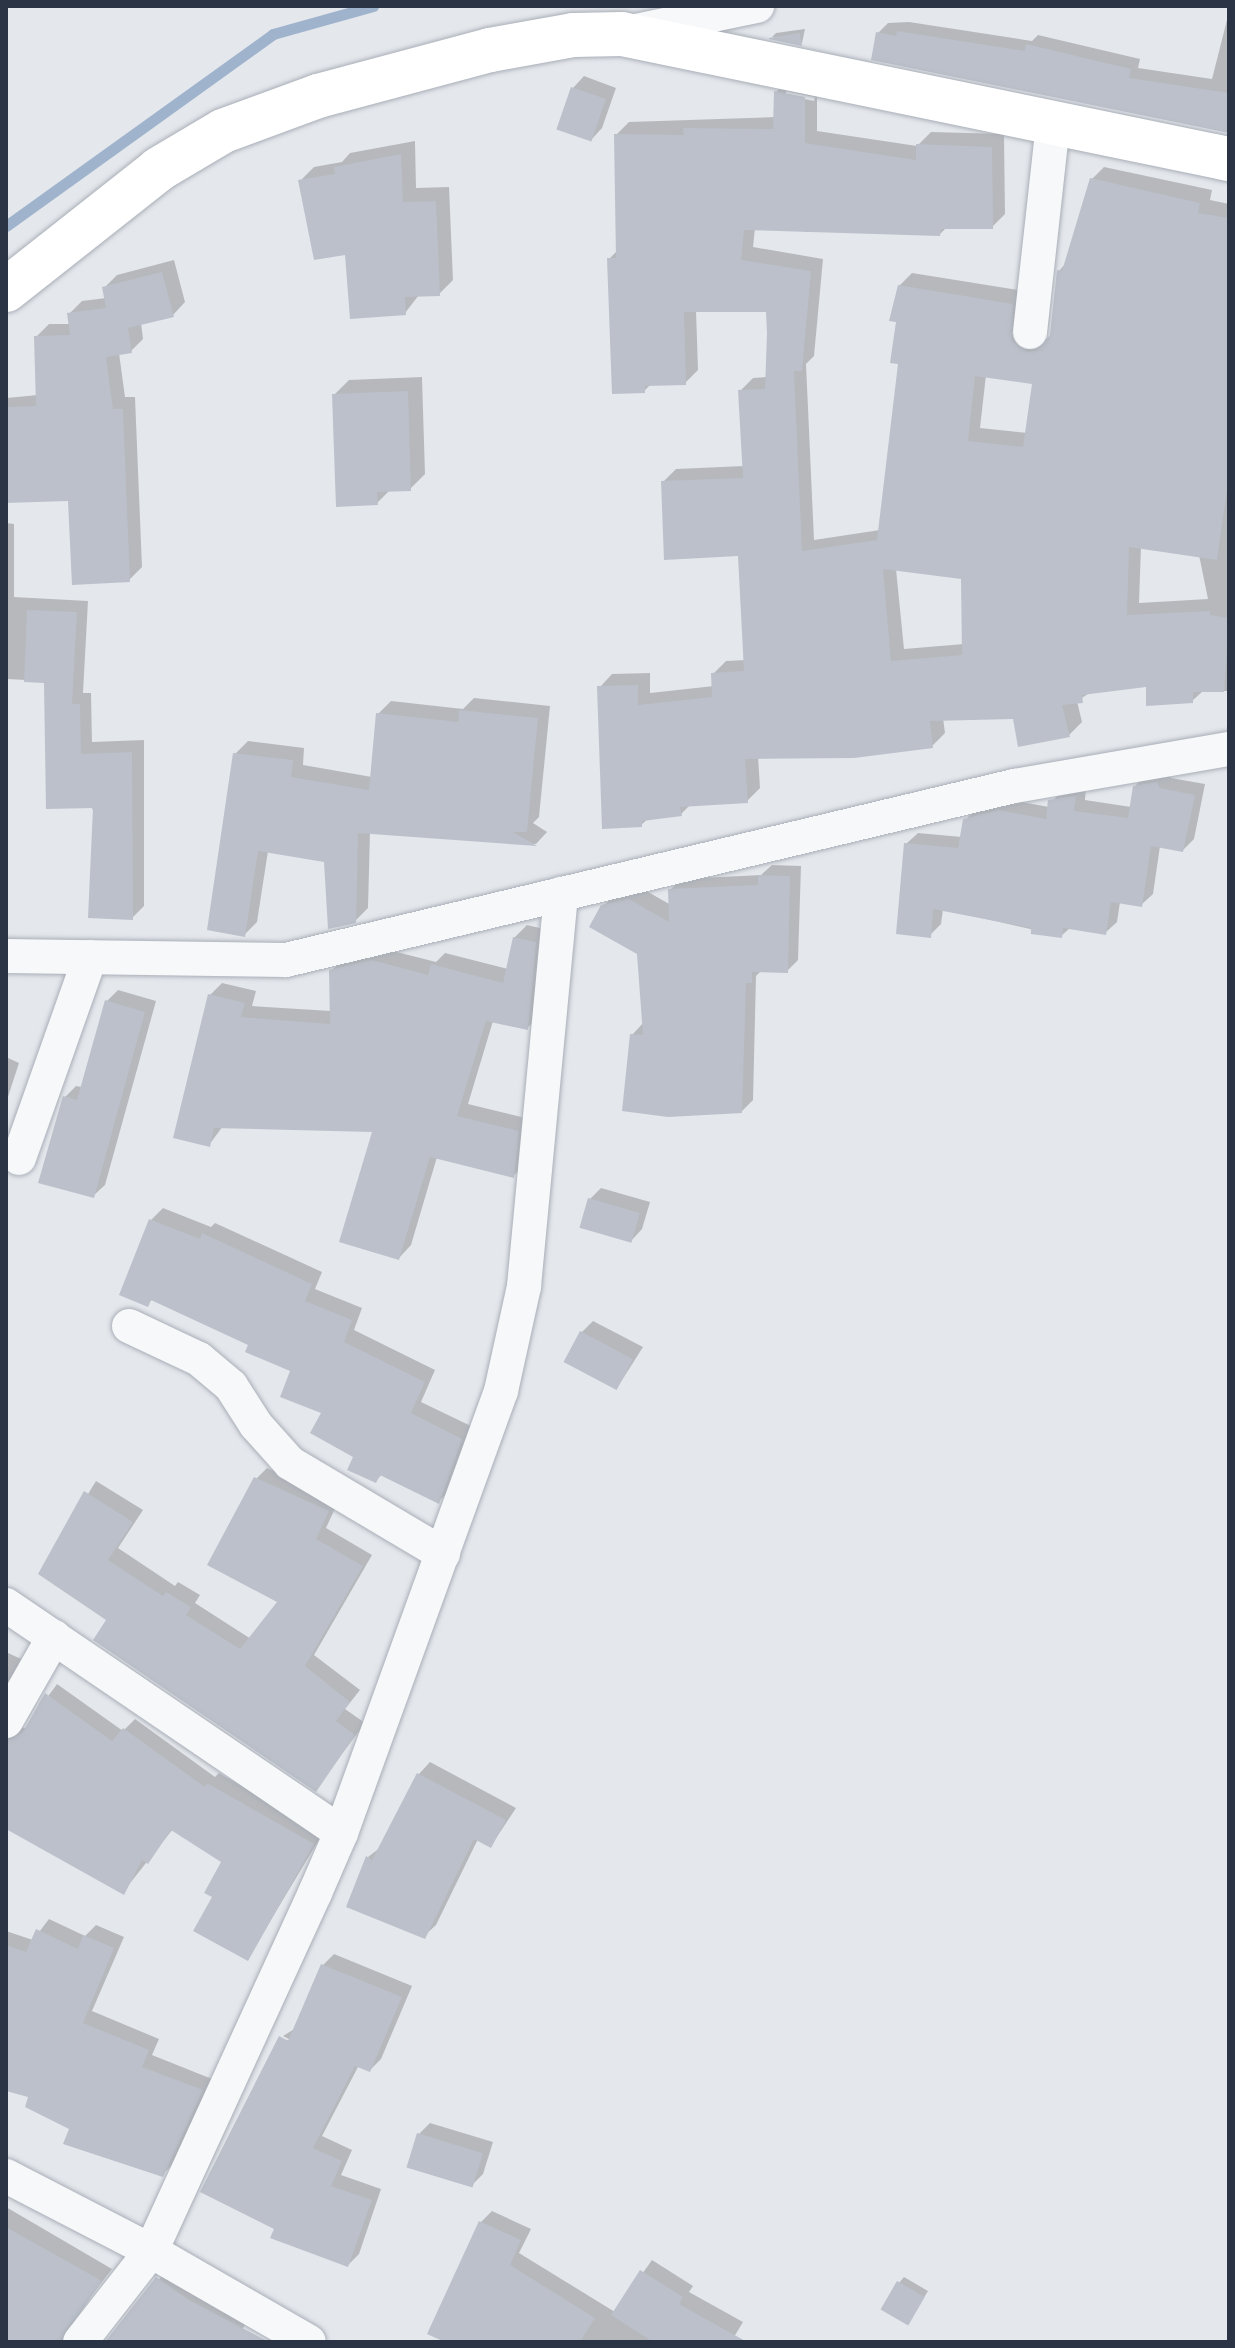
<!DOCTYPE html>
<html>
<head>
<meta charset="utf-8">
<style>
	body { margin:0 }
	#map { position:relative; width:1235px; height:2348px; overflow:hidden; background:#e4e7ec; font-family:Rubik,sans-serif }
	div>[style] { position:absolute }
	.shadow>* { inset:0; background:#0003 }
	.stream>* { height:11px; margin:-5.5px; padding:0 5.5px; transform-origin:5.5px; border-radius:5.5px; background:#9fb4cc }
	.building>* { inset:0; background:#bbc0ca; transform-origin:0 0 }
	.roads { filter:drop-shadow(0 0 2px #a9aeb7) drop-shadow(0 0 2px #a9aeb7) }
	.street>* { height:34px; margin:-17px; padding:0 17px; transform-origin:17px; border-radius:17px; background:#f7f8fa }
	.secondary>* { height:44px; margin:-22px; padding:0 22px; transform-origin:22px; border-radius:22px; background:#fff }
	span { translate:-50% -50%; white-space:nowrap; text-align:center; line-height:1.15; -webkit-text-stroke:6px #f4f6f9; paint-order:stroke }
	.frame { position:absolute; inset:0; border:8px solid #2b3445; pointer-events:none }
</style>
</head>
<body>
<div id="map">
	<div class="shadow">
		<i style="clip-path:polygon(1229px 12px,1229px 131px,878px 33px,888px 23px,909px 22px,1032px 41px,1038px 35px,1140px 59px,1138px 68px,1212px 79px)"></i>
		<i style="clip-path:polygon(805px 29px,802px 43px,772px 37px,776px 33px)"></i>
		<i style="clip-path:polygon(584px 76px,616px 88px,602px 128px,591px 140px,573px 88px)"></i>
		<i style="clip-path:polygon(evenodd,789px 79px,817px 85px,817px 131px,917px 146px,931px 132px,1004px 134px,1005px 214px,992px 227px,947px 227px,940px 234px,755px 228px,753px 247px,823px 259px,814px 356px,806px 364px,814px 540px,880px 530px,900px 363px,899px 286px,912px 273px,1025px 291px,1041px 340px,1050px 338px,1059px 271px,1066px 263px,1091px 180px,1104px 167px,1212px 190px,1210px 200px,1229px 204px,1229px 691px,1203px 691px,1192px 701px,1148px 685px,1091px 692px,1077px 701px,1082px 722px,1069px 735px,1015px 717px,943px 718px,945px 733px,932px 746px,758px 756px,760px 788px,747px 801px,690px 805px,681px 814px,649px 818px,641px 825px,600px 687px,612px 674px,650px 673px,650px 693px,714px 686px,713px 674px,726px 661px,746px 660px,740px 554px,663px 482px,676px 469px,744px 466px,740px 391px,753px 378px,767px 377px,768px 310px,696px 310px,698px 370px,685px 383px,651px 384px,644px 391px,609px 259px,618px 250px,616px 135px,629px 122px,776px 117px,776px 92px,789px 79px,786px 91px,815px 97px,814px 101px,786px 95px,786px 91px,789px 79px,986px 375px,1034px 382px,1027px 433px,980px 428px,986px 375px,789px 79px,1141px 547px,1199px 555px,1208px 599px,1139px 603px,1141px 547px,789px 79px,896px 569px,963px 577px,964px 644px,904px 649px,896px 569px)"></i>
		<i style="clip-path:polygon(415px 141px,416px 188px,449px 187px,453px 280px,439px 294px,419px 295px,405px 313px,347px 252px,300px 181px,314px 167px,342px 162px,350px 153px)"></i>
		<i style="clip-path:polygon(174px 260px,185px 302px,173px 315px,141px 323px,143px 339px,131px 351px,119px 353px,125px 397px,135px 397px,142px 567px,129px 580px,70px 499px,6px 501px,6px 398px,38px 395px,36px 337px,49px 324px,70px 324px,69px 314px,82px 301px,106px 298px,104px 288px,117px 275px)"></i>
		<i style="clip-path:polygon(422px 377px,425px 474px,410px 489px,390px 490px,377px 503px,334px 395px,349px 380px)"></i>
		<i style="clip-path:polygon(6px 523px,14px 524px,14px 597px,88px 601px,83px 693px,91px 693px,92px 742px,144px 740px,144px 906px,132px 918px,46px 681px,6px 679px)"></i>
		<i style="clip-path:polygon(474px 698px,550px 706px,539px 817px,533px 823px,547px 832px,536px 844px,370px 832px,368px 908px,355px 921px,326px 861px,268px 851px,257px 922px,245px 934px,235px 754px,248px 741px,304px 748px,303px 765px,372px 777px,378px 714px,391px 701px,463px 709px)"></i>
		<i style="clip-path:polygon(1168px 772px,1171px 778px,1205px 784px,1194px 839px,1183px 850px,1160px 846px,1153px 894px,1141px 905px,1120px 902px,1117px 922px,1105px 933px,1070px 928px,1061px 936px,943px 909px,941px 924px,930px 935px,906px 844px,918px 833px,962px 837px,965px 820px,977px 808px,1011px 800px,1049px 807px,1061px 790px,1086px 786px,1085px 800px,1131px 807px,1134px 787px,1146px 775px)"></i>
		<i style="clip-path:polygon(772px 865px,801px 866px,798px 960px,787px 971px,762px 970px,756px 976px,753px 1100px,742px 1111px,632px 1035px,644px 1022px,639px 953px,603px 906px,615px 895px,641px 888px,671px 905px,670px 890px,681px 879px,761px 875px)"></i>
		<i style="clip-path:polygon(527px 925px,548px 930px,540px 1016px,527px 1028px,493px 1021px,468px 1104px,530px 1119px,526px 1164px,513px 1176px,437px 1157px,411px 1245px,399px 1258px,374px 1130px,223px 1126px,209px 1145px,210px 995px,222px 983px,256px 991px,252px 1006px,331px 1011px,331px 971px,343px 959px,385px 949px,436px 962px,445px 953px,508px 969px,514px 938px)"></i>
		<i style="clip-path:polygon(118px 990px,156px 1001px,105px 1185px,93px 1196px,65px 1097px,76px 1086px,82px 1087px,107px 1001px)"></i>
		<i style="clip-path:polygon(6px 1057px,19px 1063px,6px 1103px)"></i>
		<i style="clip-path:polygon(601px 1188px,650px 1202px,642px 1229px,631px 1241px,590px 1199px)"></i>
		<i style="clip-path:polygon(163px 1208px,211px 1227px,215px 1223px,322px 1272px,315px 1289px,362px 1308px,354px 1330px,435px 1370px,421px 1402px,473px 1427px,450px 1490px,438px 1502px,382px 1474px,376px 1481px,293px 1370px,251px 1344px,153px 1299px,147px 1304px,121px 1294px,151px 1220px)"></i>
		<i style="clip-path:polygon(593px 1321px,643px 1347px,617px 1388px,581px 1333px)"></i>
		<i style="clip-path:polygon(267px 1468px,339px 1500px,326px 1528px,372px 1555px,314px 1655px,360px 1690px,345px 1709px,365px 1723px,316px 1789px,109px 1620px,40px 1573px,96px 1481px,143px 1510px,118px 1548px,175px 1586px,178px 1582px,200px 1595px,195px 1603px,251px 1639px,280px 1601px,256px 1479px)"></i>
		<i style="clip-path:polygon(6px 1652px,21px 1659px,6px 1688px)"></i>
		<i style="clip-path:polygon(57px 1684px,123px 1731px,135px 1719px,215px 1777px,219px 1773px,323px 1833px,248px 1958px,224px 1861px,173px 1829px,123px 1892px,6px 1826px,6px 1726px,25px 1728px)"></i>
		<i style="clip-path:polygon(430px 1762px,516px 1808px,491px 1846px,478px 1839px,436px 1925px,424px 1936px,368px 1857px,381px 1847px,419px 1774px)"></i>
		<i style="clip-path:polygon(49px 1919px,85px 1936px,96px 1925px,124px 1937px,92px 2011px,159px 2039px,152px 2055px,212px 2079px,173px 2164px,162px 2175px,71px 2128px,31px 2095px,6px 2088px,6px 1931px,33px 1940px)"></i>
		<i style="clip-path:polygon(334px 1954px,412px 1986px,381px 2059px,370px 2070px,359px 2065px,322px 2136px,352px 2150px,341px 2175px,381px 2189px,359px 2254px,348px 2265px,277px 2228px,281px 2038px,298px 2044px,283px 2036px,296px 2028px,323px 1965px)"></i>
		<i style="clip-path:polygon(430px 2123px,493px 2142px,483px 2174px,472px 2185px,419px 2134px)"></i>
		<i style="clip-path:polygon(6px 2207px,112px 2269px,75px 2317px,76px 2342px,6px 2342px)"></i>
		<i style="clip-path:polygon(492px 2211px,531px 2229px,519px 2253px,615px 2312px,652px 2260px,693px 2286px,689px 2292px,743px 2322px,731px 2342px,450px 2342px,481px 2222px)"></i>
		<i style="clip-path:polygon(169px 2267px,250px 2313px,237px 2342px,109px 2342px)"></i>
		<i style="clip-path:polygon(904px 2277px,928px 2291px,908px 2323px,899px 2283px)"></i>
	</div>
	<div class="stream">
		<i style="left:6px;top:226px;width:329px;rotate:-35.7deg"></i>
		<i style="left:273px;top:34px;width:104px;rotate:-15.6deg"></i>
	</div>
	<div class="building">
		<i style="clip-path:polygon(897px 31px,1025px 51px,1026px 44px,1131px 69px,1129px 78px,1229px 93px,1229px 133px,871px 60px,876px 32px,896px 36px)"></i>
		<i style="clip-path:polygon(800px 33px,802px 46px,769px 39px,769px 38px)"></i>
		<i style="left:571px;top:87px;width:37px;height:45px;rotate:19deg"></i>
		<i style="clip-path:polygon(evenodd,774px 91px,805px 97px,805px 143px,916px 160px,916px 144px,992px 147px,993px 229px,941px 229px,940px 236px,744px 230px,741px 260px,811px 271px,802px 371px,794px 371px,802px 551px,877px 540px,898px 364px,890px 363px,896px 322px,889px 321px,898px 285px,1013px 304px,1012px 341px,1027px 352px,1037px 351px,1050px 335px,1057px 270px,1062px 271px,1090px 178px,1200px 203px,1198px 213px,1229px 218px,1229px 476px,1217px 560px,1129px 547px,1127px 615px,1210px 611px,1210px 615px,1229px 618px,1224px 692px,1193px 692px,1193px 703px,1146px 706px,1146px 687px,1082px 695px,1083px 703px,1062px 705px,1070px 737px,1018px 747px,1013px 719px,930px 721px,933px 748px,854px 758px,745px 759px,748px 803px,680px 807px,682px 816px,642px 821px,642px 827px,602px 829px,597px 686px,638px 685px,638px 705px,712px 697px,711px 673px,744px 671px,738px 556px,664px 560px,661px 481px,743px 478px,738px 390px,765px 389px,767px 333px,766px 312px,684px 312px,686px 385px,645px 386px,645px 393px,612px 394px,607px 258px,616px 258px,614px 134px,684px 135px,683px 128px,773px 129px,774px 91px,975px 376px,1032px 384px,1023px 447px,968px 441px,975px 376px,774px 91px,883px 569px,961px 579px,962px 655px,891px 661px,883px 569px)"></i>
		<i style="clip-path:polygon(401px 154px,403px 202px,436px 201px,440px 296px,405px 297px,406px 315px,350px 319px,345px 255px,314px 260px,298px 180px,335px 174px,334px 167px)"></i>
		<i style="clip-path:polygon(162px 272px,174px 317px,128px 328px,132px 353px,106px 357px,113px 409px,123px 409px,130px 582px,72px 585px,68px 501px,6px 503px,6px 407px,36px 406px,34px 336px,70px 335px,67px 313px,106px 308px,102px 287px)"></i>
		<i style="clip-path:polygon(408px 391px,411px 491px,377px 492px,378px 505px,336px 507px,332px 394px)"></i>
		<i style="clip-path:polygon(27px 610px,77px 612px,72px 704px,80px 704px,81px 754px,132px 752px,133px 920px,88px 918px,93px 808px,46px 809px,44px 683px,24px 682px)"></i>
		<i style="clip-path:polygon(459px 710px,538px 718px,527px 832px,513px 832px,537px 846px,358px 833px,356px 923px,328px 929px,324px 862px,258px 851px,245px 937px,207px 930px,233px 753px,293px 760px,291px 777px,369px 790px,376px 713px,458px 722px)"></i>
		<i style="clip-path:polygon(1157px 782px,1160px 788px,1195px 795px,1183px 852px,1151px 846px,1142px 907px,1111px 902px,1106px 935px,1063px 928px,1062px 938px,1031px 934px,1031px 928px,933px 909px,931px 938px,896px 934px,904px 843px,958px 848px,963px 819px,999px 810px,1046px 819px,1048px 800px,1076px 796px,1074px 811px,1128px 818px,1133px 786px)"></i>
		<i style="clip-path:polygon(758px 875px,790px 876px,788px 973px,752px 972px,752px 983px,746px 983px,742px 1113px,668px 1117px,622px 1111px,630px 1034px,643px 1035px,637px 954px,589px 927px,601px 905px,629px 899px,669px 922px,668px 889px,758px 885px)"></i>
		<i style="clip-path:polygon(513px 937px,536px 942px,528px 1030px,486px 1021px,457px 1116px,519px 1131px,514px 1178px,430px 1157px,399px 1260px,339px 1242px,372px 1132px,214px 1128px,210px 1147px,173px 1138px,208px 994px,245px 1003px,241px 1017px,330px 1024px,329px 970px,372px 960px,428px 975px,431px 964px,503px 983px)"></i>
		<i style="clip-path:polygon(105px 1000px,145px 1012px,94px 1198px,38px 1183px,63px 1096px,77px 1100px)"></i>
		<i style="left:588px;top:1198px;width:54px;height:31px;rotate:16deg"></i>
		<i style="clip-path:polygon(149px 1219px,200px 1239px,202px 1233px,312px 1284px,305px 1301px,352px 1320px,344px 1342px,425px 1382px,411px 1413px,462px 1439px,439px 1504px,380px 1475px,376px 1483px,347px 1470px,353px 1457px,310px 1433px,321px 1413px,280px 1397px,290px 1371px,245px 1352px,248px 1345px,151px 1300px,148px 1307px,119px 1295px)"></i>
		<i style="left:580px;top:1331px;width:60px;height:35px;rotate:28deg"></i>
		<i style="clip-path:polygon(254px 1477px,329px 1511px,316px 1539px,363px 1566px,305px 1666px,350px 1702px,336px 1721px,355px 1735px,316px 1792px,93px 1640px,106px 1620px,38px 1574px,84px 1491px,133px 1522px,108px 1560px,163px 1596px,166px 1592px,191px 1607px,186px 1615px,240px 1649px,277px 1602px,207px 1565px)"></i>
		<i style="clip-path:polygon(45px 1693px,112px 1741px,123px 1728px,205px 1787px,207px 1783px,314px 1844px,248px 1961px,193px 1931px,212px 1897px,204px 1893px,221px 1862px,171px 1830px,148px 1864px,142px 1860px,124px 1895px,6px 1829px,6px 1741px,23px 1732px)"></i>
		<i style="clip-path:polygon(417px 1773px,506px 1820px,491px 1848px,474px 1839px,425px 1939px,346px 1907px,366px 1856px,372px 1860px)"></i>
		<i style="clip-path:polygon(36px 1929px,78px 1949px,83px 1935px,114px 1948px,83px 2023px,149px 2050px,142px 2067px,203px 2090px,163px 2177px,63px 2144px,69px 2129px,25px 2107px,28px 2097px,6px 2091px,6px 1945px,26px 1952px)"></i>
		<i style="clip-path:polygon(321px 1964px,402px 1997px,370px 2072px,355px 2066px,313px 2148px,342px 2161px,331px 2186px,372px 2200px,348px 2267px,270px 2238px,274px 2229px,200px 2192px,279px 2036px,288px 2041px)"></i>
		<i style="left:417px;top:2133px;width:69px;height:36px;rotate:17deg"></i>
		<i style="clip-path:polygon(479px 2221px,521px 2240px,510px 2265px,595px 2318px,580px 2342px,445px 2342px,427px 2334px)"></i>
		<i style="clip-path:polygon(6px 2227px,102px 2281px,60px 2342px,6px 2342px)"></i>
		<i style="clip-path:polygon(640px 2270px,683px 2297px,679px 2304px,747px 2342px,653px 2342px,611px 2315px)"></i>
		<i style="clip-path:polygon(156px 2277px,189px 2300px,269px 2342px,105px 2342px)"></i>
		<i style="left:897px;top:2281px;width:32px;height:33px;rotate:30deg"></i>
	</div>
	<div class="roads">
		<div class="street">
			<i style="left:631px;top:32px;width:129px;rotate:-11.7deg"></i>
			<i style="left:1030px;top:332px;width:211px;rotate:-83.7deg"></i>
			<i style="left:6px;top:956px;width:280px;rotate:0.8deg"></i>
			<i style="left:286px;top:960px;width:749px;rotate:-13.44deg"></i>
			<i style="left:1014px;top:786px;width:218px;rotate:-9.8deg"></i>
			<i style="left:19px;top:1158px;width:213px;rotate:-70.5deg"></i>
			<i style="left:129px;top:1326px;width:77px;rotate:25.2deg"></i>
			<i style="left:199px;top:1359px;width:42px;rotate:40.2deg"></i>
			<i style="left:231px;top:1386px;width:46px;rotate:57.3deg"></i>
			<i style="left:256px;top:1425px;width:51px;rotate:48.2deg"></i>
			<i style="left:290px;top:1463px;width:178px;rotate:30.7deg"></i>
			<i style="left:6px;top:1605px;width:405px;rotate:34.2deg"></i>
			<i style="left:6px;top:1721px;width:97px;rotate:-60.3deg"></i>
			<i style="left:6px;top:2176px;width:163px;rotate:27.3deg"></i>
			<i style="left:151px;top:2251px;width:182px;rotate:29.9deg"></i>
			<i style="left:80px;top:2342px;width:115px;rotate:-52deg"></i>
			<i style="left:151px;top:2251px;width:394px;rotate:-65.4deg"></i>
			<i style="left:315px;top:1893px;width:65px;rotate:-66.6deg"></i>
			<i style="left:341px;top:1833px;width:470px;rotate:-70.1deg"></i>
			<i style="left:501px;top:1391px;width:107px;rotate:-77.6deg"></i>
			<i style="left:524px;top:1286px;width:394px;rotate:-84.6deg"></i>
		</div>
		<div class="secondary">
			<i style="left:6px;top:290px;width:195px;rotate:-38.3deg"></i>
			<i style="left:159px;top:169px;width:74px;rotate:-30.7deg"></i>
			<i style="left:223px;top:131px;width:101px;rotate:-20.2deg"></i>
			<i style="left:318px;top:96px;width:178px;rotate:-15deg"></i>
			<i style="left:490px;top:50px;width:84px;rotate:-10.2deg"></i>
			<i style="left:573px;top:35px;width:49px;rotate:-1.2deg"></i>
			<i style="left:622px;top:34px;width:620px;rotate:11.64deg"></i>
		</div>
	</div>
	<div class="frame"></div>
</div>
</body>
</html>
